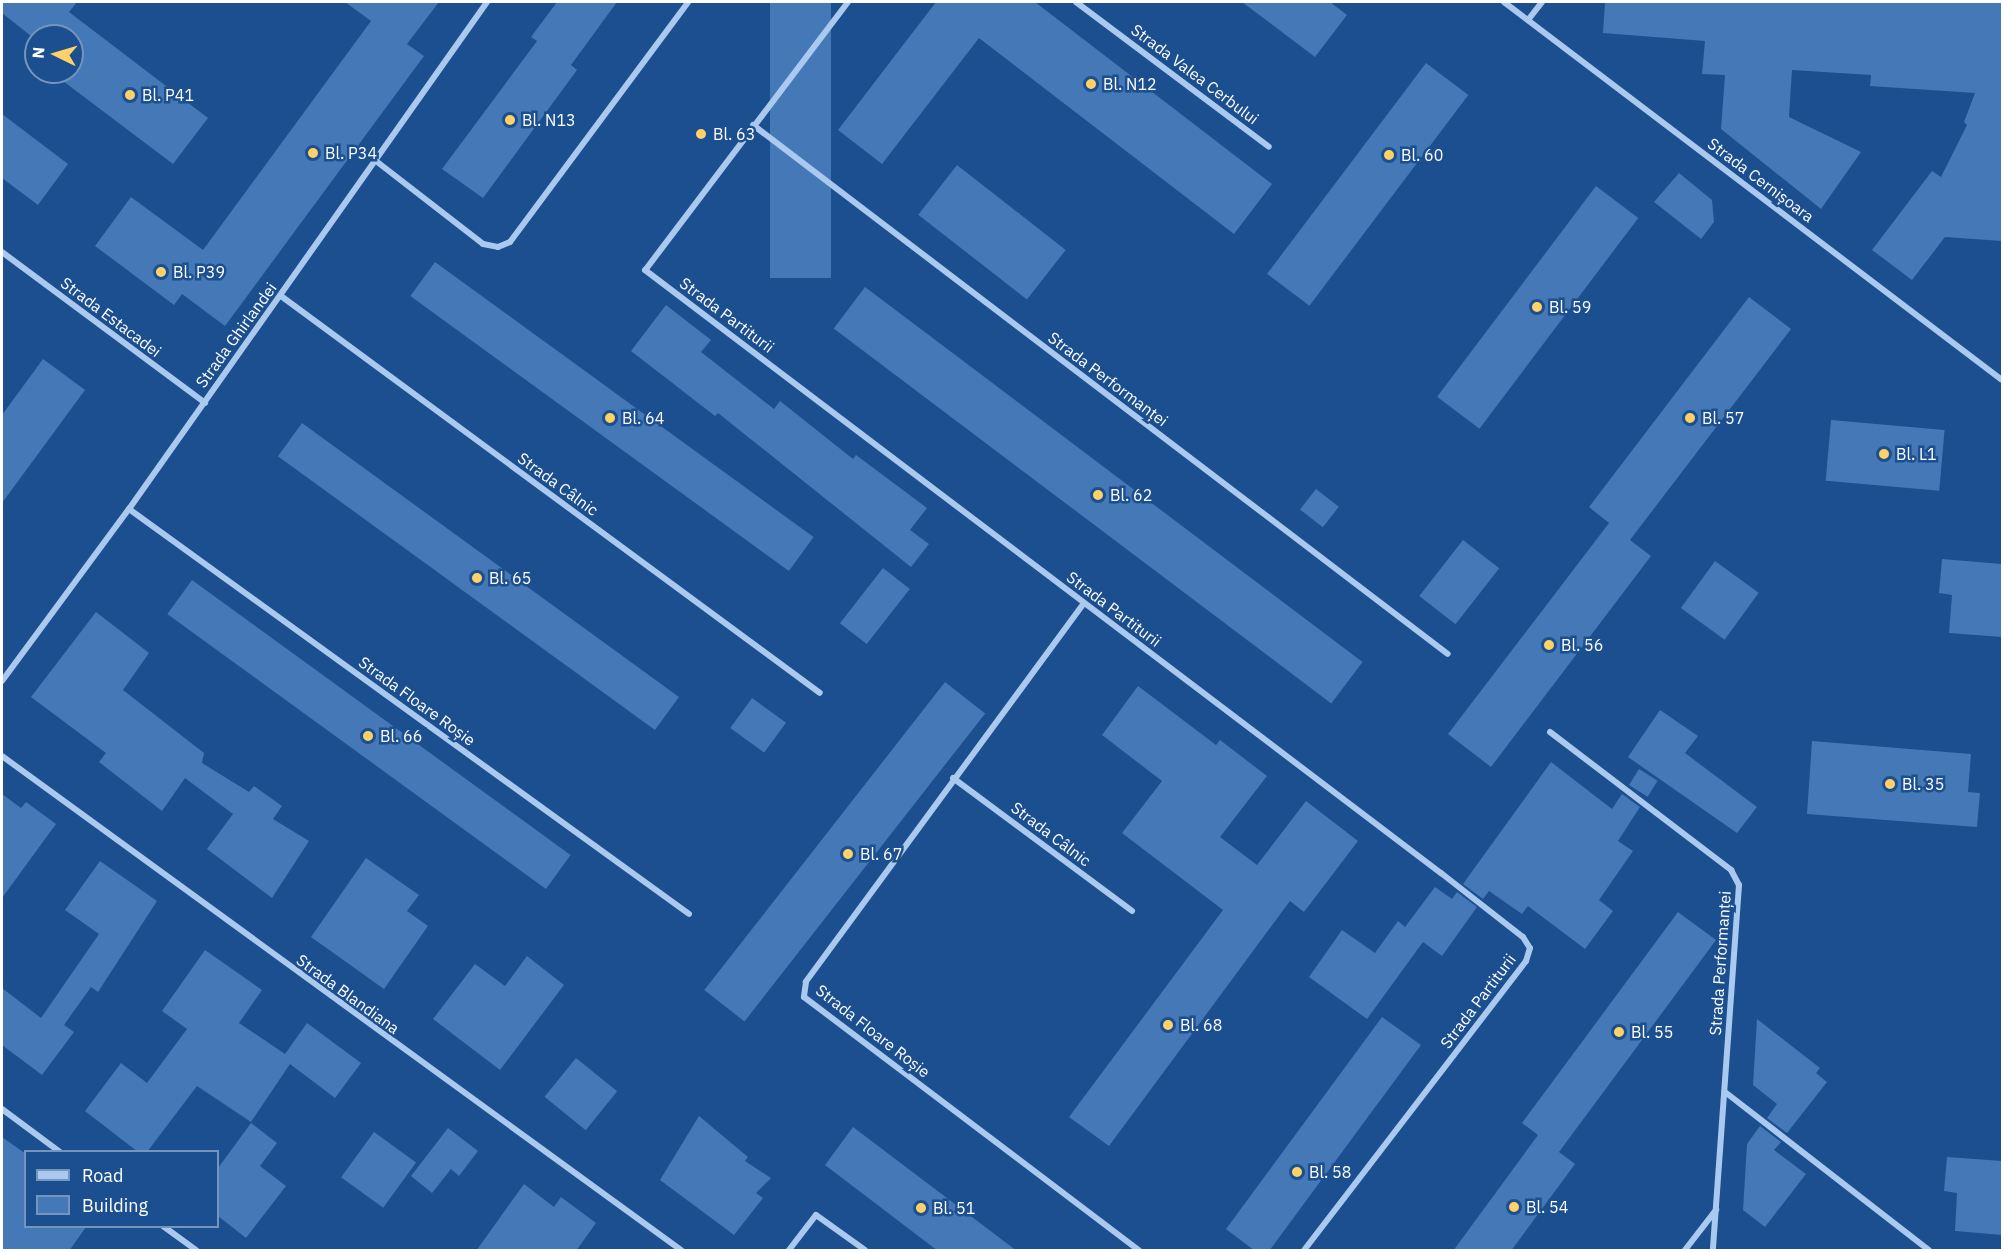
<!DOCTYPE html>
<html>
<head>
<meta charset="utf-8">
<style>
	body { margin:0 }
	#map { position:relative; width:2004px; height:1252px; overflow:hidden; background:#1b4f8f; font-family:"IBM Plex Sans",sans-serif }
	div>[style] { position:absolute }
	.building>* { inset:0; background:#4478b7; transform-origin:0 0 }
	.street>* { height:6px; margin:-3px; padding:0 3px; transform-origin:3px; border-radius:3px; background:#a9c9ee }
	.dots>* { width:16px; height:16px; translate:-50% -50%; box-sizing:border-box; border:3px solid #1b4f8f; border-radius:50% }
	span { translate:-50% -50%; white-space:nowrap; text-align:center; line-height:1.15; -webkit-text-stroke:5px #1b4f8f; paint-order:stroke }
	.street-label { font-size:16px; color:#fff }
	.poi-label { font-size:16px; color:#fff }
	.left { translate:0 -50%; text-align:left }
	.frame { position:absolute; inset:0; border:3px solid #fff; pointer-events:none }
	.legend { position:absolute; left:24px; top:1150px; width:195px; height:78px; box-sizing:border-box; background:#1b4f8f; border:2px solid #7695bc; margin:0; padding:8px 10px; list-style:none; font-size:18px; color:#fff }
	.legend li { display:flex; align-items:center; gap:12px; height:30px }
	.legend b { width:30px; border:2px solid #7695bc }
	.north { position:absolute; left:24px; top:24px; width:60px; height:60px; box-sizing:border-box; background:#1b4f8f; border:2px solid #7695bc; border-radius:50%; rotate:275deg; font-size:16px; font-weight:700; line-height:24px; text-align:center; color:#fff }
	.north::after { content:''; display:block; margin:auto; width:21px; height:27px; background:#ffd166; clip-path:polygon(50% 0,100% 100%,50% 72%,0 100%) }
</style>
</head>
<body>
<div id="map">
	<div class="building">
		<i style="clip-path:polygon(2px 2px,77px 2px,69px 12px,208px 118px,173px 164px,51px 72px,72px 72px,72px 36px,36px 36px,36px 40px,2px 13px)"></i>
		<i style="clip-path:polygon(345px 2px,439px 2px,407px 44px,424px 56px,225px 326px,182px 294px,174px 305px,95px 246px,131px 197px,203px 250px,371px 21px)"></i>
		<i style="clip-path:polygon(557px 2px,617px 2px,571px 65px,577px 70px,483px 198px,442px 169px,537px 41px,531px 37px)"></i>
		<i style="left:770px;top:2px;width:61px;height:276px"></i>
		<i style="clip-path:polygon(936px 2px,1035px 2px,1272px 184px,1234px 234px,979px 38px,882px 164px,838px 130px)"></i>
		<i style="clip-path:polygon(1242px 2px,1330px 2px,1347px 15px,1315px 57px)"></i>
		<i style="clip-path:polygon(1605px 2px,2002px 2px,2002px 241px,1945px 237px,1912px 280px,1872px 250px,1932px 171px,1941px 177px,1967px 125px,1964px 122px,1975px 93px,1870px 86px,1871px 75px,1792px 70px,1789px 117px,1861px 152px,1821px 209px,1721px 129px,1725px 75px,1702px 74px,1705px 41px,1603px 33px)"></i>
		<i style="left:1426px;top:63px;width:53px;height:264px;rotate:37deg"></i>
		<i style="clip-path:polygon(2px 114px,68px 164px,38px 205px,2px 178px)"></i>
		<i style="left:957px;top:165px;width:138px;height:63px;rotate:38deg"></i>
		<i style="clip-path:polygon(1679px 173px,1712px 200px,1714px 222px,1701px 239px,1654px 202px)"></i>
		<i style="left:1596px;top:186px;width:53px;height:264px;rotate:37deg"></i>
		<i style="left:435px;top:262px;width:468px;height:42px;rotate:36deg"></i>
		<i style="left:865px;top:287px;width:623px;height:52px;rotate:37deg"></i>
		<i style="clip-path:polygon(1749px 297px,1791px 329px,1630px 540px,1651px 556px,1491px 767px,1448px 734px,1609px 523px,1589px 507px)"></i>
		<i style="clip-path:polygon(666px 305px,711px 340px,701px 352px,774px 409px,780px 401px,853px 459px,856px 455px,927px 508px,910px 530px,929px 544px,911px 567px,718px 413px,715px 416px,631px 351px)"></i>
		<i style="clip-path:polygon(43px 359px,85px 390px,2px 503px,2px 415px)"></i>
		<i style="left:1831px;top:420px;width:114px;height:61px;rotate:5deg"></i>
		<i style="left:302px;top:423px;width:466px;height:41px;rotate:36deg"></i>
		<i style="left:1316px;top:489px;width:29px;height:26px;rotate:38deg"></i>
		<i style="left:1463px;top:540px;width:46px;height:71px;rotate:38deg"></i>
		<i style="clip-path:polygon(1942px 559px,2002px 564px,2002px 637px,1949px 633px,1952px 595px,1939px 593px)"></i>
		<i style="left:1715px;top:561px;width:54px;height:58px;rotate:36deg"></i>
		<i style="left:883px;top:568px;width:34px;height:70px;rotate:38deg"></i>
		<i style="left:192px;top:580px;width:468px;height:42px;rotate:36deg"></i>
		<i style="clip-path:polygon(96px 612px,149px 653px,123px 690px,204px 753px,202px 763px,249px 792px,254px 786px,282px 806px,273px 819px,309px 841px,272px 898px,207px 849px,233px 814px,185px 778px,162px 811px,99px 762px,106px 753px,31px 697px)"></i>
		<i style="left:945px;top:682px;width:51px;height:391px;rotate:38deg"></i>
		<i style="clip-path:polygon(1138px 686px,1216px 745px,1220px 740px,1267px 776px,1220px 837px,1257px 865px,1306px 801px,1358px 841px,1304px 912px,1290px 901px,1109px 1146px,1069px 1117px,1223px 910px,1122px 833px,1162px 781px,1102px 735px)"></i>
		<i style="left:752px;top:698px;width:42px;height:37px;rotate:36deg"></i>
		<i style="clip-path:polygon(1660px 710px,1698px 736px,1685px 753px,1757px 807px,1737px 833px,1628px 757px)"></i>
		<i style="clip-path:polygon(1812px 741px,1971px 754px,1968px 792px,1980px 793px,1977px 827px,1807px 814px)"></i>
		<i style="clip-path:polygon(1551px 762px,1612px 809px,1622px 794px,1640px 807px,1618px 841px,1633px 851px,1599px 900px,1613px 911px,1585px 949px,1528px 906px,1522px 914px,1489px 891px,1483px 899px,1463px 884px)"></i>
		<i style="left:1639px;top:769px;width:22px;height:19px;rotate:32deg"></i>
		<i style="clip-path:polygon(2px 794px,21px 808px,26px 802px,56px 824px,2px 898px)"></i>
		<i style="clip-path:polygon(366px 858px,419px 895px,407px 911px,428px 926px,384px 989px,311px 937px)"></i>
		<i style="clip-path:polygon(100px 861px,157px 901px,98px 992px,91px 987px,64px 1025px,74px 1032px,42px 1075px,2px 1045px,2px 988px,41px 1018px,99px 934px,65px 910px)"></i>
		<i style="clip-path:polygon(1435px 887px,1452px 899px,1457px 892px,1477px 907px,1442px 956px,1423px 942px,1367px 1019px,1309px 977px,1342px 930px,1375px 953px,1398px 921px,1405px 927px)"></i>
		<i style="clip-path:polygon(1678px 912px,1716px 940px,1559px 1152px,1575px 1164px,1511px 1251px,1453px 1251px,1538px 1135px,1522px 1123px)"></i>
		<i style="clip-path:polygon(205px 950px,262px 990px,239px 1023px,285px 1054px,307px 1023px,361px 1063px,335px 1098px,290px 1064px,251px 1122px,197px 1086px,147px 1152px,138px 1152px,85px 1111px,121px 1063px,147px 1083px,187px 1029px,162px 1011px)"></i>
		<i style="clip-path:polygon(527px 956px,564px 985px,500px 1070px,433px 1019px,475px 964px,505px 986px)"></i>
		<i style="clip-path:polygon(1382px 1017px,1421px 1045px,1269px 1251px,1255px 1251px,1226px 1229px)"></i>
		<i style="clip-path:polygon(1757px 1019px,1820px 1068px,1816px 1073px,1827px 1082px,1787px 1133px,1767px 1118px,1777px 1104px,1753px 1085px)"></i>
		<i style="left:576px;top:1058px;width:53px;height:50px;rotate:39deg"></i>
		<i style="clip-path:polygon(699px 1116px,748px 1157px,745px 1161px,771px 1178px,756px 1193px,763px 1198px,734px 1235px,660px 1180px)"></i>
		<i style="clip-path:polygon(251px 1123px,277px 1143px,260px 1166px,286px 1186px,246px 1238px,218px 1216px,218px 1168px)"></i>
		<i style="clip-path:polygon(1760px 1126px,1781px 1142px,1774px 1150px,1806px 1174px,1765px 1227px,1743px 1210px,1747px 1144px)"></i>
		<i style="clip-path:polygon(853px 1127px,1017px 1251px,938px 1251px,825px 1165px)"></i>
		<i style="clip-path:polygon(448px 1128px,478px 1151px,459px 1176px,451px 1169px,432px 1193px,411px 1176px)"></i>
		<i style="left:374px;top:1132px;width:52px;height:56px;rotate:36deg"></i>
		<i style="clip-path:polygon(2px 1137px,26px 1154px,26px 1227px,86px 1227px,69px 1251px,2px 1251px)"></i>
		<i style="clip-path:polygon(1947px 1157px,2002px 1161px,2002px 1235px,1955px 1231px,1957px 1193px,1944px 1191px)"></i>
		<i style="clip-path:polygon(524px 1184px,554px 1207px,561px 1197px,596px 1223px,576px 1251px,476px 1251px)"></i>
	</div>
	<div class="street">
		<i style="left:848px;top:2px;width:336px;rotate:127.1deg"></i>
		<i style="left:645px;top:270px;width:999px;rotate:37.15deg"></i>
		<i style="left:1441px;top:873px;width:104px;rotate:38deg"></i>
		<i style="left:1523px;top:937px;width:13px;rotate:58deg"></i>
		<i style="left:1530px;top:948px;width:14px;rotate:107deg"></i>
		<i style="left:1526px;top:961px;width:364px;rotate:127.5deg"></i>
		<i style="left:1076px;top:2px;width:241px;rotate:36.9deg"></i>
		<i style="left:1504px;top:2px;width:625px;rotate:37.2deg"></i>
		<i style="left:1528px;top:20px;width:23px;rotate:-52deg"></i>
		<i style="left:753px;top:125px;width:873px;rotate:37.28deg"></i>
		<i style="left:376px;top:161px;width:135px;rotate:37.8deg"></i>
		<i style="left:483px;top:244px;width:15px;rotate:11deg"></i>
		<i style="left:498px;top:247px;width:13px;rotate:-23deg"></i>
		<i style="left:510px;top:242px;width:299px;rotate:-53.4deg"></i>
		<i style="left:2px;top:252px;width:253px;rotate:36.6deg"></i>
		<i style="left:281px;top:296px;width:669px;rotate:36.37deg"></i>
		<i style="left:129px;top:509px;width:691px;rotate:35.87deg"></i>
		<i style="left:1084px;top:603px;width:470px;rotate:126.3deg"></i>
		<i style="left:806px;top:982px;width:15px;rotate:98deg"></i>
		<i style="left:804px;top:997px;width:420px;rotate:37.1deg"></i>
		<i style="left:2px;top:681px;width:214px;rotate:-53.6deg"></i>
		<i style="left:129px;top:509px;width:621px;rotate:-54.77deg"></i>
		<i style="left:1550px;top:732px;width:228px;rotate:37.3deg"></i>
		<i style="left:1731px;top:870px;width:17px;rotate:62deg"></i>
		<i style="left:1739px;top:885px;width:366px;rotate:94.1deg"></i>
		<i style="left:2px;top:756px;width:840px;rotate:36.04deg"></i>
		<i style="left:953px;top:778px;width:223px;rotate:36.6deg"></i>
		<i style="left:1725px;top:1092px;width:258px;rotate:37.8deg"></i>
		<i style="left:2px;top:1109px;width:72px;rotate:36.6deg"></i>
		<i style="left:163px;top:1226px;width:41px;rotate:36deg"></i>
		<i style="left:789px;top:1250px;width:44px;rotate:-52.4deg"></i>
		<i style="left:816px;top:1215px;width:60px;rotate:35.5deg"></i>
		<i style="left:1685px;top:1250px;width:51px;rotate:-52.2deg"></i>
	</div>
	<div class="dots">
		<i style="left:1091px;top:84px;background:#ffd166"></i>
		<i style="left:130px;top:95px;background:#ffd166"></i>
		<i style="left:510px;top:120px;background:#ffd166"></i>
		<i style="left:701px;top:134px;background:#ffd166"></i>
		<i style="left:313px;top:153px;background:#ffd166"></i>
		<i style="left:1389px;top:155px;background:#ffd166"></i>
		<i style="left:161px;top:272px;background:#ffd166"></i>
		<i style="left:1537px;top:307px;background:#ffd166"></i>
		<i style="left:610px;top:418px;background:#ffd166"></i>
		<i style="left:1690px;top:418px;background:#ffd166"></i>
		<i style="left:1884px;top:454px;background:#ffd166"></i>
		<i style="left:1098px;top:495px;background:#ffd166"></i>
		<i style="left:477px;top:578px;background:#ffd166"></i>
		<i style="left:1549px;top:645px;background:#ffd166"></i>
		<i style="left:368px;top:736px;background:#ffd166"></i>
		<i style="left:1890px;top:784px;background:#ffd166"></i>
		<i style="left:848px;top:854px;background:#ffd166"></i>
		<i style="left:1168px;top:1025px;background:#ffd166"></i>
		<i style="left:1619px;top:1032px;background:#ffd166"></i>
		<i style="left:1297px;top:1172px;background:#ffd166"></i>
		<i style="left:1514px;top:1207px;background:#ffd166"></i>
		<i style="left:921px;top:1208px;background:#ffd166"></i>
	</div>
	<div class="street-label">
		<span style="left:1195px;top:74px;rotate:37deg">Strada Valea Cerbului</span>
		<span style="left:1761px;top:180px;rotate:37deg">Strada Cernișoara</span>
		<span style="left:727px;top:315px;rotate:37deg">Strada Partiturii</span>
		<span style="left:111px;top:317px;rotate:37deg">Strada Estacadei</span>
		<span style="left:236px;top:335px;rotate:-54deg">Strada Ghirlandei</span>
		<span style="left:1108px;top:379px;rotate:37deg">Strada Performanței</span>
		<span style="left:558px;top:484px;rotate:36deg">Strada Câlnic</span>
		<span style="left:1114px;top:609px;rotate:37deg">Strada Partiturii</span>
		<span style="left:417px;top:701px;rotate:36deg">Strada Floare Roșie</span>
		<span style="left:1051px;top:834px;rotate:37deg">Strada Câlnic</span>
		<span style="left:1720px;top:963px;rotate:-86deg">Strada Performanței</span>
		<span style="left:348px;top:994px;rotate:36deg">Strada Blandiana</span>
		<span style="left:1478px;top:1001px;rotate:-53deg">Strada Partiturii</span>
		<span style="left:873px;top:1031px;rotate:38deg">Strada Floare Roșie</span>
	</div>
	<div class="poi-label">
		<span class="left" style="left:1103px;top:84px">Bl. N12</span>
		<span class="left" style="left:142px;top:95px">Bl. P41</span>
		<span class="left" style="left:522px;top:120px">Bl. N13</span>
		<span class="left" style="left:713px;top:134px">Bl. 63</span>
		<span class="left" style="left:325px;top:153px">Bl. P34</span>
		<span class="left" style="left:1401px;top:155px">Bl. 60</span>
		<span class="left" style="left:173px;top:272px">Bl. P39</span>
		<span class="left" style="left:1549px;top:307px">Bl. 59</span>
		<span class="left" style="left:622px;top:418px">Bl. 64</span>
		<span class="left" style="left:1702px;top:418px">Bl. 57</span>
		<span class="left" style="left:1896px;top:454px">Bl. L1</span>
		<span class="left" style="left:1110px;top:495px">Bl. 62</span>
		<span class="left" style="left:489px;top:578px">Bl. 65</span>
		<span class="left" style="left:1561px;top:645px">Bl. 56</span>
		<span class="left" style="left:380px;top:736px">Bl. 66</span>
		<span class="left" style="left:1902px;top:784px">Bl. 35</span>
		<span class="left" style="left:860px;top:854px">Bl. 67</span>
		<span class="left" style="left:1180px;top:1025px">Bl. 68</span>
		<span class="left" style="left:1631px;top:1032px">Bl. 55</span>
		<span class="left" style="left:1309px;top:1172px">Bl. 58</span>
		<span class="left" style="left:1526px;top:1207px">Bl. 54</span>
		<span class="left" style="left:933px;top:1208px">Bl. 51</span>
	</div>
	<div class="frame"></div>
	<ul class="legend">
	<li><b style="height:8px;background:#a9c9ee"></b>Road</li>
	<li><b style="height:16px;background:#4478b7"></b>Building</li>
	</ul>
	<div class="north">N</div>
</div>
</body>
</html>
